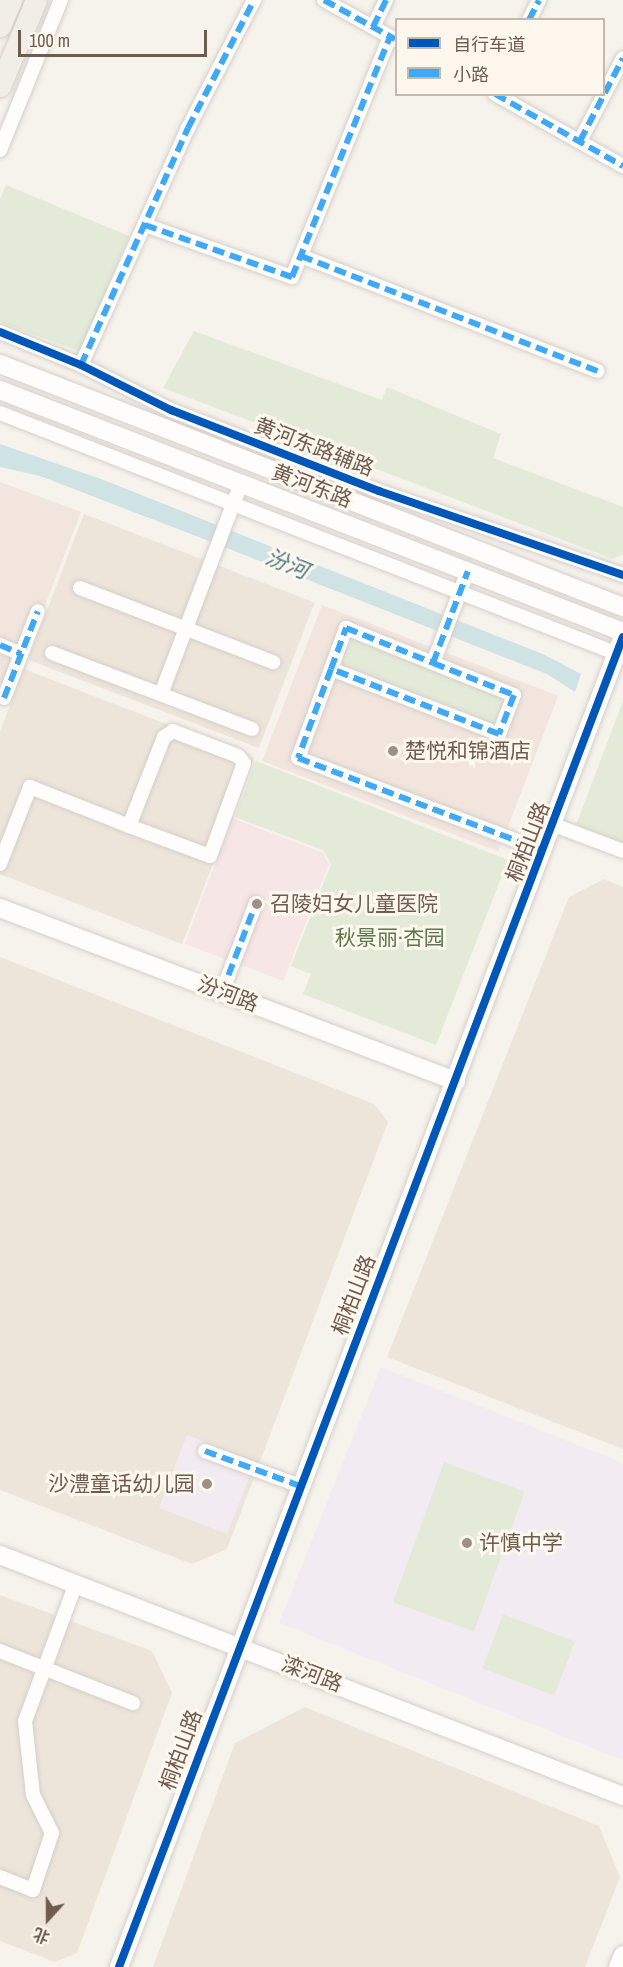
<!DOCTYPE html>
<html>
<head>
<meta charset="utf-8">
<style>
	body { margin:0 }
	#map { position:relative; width:623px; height:1967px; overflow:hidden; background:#f6f2ec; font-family:"Archivo Narrow","Noto Sans SC",sans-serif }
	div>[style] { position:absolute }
	.residential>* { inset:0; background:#eee5da; transform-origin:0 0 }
	.commercial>* { inset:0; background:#f2e5de; transform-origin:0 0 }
	.education>* { inset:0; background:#f3ebf2; transform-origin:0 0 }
	.medical>* { inset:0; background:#f6e6e5 }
	.green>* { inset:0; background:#e3ebd8; transform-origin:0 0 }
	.water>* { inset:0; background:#d0e3e4 }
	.roads { filter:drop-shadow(0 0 2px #d5cfca) drop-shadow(0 0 2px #d5cfca) }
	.street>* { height:14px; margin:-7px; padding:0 7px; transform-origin:7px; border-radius:7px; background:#fefdfc }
	.secondary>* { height:18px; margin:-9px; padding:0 9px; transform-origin:9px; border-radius:9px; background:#fefdfc }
	.primary>* { height:21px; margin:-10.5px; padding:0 10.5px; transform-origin:10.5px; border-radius:10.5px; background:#f1ede7 }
	.quiet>* { height:6px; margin-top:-3px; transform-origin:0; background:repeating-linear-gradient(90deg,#3fa9f5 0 12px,transparent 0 18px) }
	.cycleway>* { height:8px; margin:-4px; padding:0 4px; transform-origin:4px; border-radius:4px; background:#0057b8 }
	.dots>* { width:16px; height:16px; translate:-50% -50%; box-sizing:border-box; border:3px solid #fdf7ee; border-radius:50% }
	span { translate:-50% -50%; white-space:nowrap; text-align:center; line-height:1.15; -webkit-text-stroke:6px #fdf7ee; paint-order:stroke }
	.street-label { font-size:21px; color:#705b4f }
	.poi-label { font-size:21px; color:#705b4f }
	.left { translate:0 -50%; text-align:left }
	.right { translate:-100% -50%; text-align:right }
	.park-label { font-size:21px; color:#5a7a4c }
	.water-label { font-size:22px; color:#4c7981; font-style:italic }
	.legend { position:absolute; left:395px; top:18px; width:210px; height:78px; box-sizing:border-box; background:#fdf7ee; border:2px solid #c5b9ae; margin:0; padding:8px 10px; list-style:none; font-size:18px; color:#705b4f }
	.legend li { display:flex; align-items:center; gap:12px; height:30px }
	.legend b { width:30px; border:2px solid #c5b9ae }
	.north { position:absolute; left:18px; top:1889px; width:60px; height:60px; -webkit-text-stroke:4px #fdf7ee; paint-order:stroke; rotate:201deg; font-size:16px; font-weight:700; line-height:24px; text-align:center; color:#705b4f }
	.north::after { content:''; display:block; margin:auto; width:21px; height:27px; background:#705b4f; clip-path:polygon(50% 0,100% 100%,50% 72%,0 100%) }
	.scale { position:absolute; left:18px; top:30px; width:189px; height:27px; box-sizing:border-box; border:3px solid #705b4f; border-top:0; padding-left:8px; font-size:18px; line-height:21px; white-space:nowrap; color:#705b4f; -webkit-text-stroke:4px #fdf7ee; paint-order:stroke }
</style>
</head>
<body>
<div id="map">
	<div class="residential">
		<i style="left:84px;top:514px;width:247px;height:156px;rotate:21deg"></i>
		<i style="clip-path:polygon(24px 669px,254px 758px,182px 944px,0 874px,0 731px)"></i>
		<i style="clip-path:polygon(604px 879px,623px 887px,623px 1449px,387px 1357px,569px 897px)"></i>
		<i style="clip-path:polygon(0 957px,374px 1104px,388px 1122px,227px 1549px,192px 1564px,0 1490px)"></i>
		<i style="clip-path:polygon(0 1595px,152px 1651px,172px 1693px,77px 1953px,55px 1962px,0 1941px)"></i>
		<i style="clip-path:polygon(305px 1707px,599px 1826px,620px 1877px,585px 1967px,153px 1967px,235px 1743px)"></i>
	</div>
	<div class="commercial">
		<i style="clip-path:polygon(0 482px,81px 512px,6px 706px,0 704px)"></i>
		<i style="left:322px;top:605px;width:253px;height:167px;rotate:21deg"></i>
	</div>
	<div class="education">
		<i style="clip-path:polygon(381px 1367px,623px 1463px,623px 1760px,279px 1623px)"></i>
		<i style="left:187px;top:1435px;width:73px;height:78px;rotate:21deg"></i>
	</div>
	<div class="medical">
		<i style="clip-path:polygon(232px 818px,323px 853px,329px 864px,283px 981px,185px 944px)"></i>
	</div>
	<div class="green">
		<i style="clip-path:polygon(6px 185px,129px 236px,81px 352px,0 322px,0 199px)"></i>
		<i style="clip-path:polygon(194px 331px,382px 400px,387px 387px,501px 434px,493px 458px,623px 507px,623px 554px,613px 559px,163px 388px)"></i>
		<i style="left:347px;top:636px;width:173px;height:28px;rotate:21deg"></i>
		<i style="clip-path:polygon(623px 701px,623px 843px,576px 825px)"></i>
		<i style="clip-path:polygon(256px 761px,508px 860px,436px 1045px,303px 994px,311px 974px,291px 966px,331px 864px,323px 850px,235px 817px)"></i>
		<i style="left:444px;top:1462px;width:86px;height:149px;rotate:20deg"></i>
		<i style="left:503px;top:1614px;width:77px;height:58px;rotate:21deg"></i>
	</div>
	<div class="water">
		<i style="clip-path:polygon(0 444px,101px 479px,545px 655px,581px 674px,575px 692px,547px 674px,209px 541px,40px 476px,0 467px)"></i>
	</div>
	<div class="roads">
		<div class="street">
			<i style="left:324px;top:0;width:82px;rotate:29.1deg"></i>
			<i style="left:529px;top:20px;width:22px;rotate:-63deg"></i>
			<i style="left:373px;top:27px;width:30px;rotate:-64deg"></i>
			<i style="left:495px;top:94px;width:147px;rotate:29.4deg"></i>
			<i style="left:580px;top:141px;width:93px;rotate:-62.6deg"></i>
			<i style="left:0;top:150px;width:162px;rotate:-67.9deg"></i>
			<i style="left:145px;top:225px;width:156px;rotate:19.5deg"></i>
			<i style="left:292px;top:277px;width:259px;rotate:-67.8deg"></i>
			<i style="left:301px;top:256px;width:318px;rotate:21.2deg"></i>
			<i style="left:0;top:332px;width:87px;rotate:22.2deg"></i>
			<i style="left:81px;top:365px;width:101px;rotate:26.6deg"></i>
			<i style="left:171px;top:410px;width:223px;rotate:21.3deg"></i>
			<i style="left:379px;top:491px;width:258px;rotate:19deg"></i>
			<i style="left:81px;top:365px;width:260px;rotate:-65.7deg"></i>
			<i style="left:188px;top:128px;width:144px;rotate:-62.7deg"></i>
			<i style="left:0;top:413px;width:669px;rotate:21.31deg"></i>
			<i style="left:80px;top:588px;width:207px;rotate:21deg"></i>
			<i style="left:0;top:645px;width:23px;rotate:23deg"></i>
			<i style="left:52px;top:653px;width:214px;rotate:20.8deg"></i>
			<i style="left:433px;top:663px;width:87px;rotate:21.6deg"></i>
			<i style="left:514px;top:695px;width:42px;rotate:111deg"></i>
			<i style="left:499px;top:734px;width:180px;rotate:-158.8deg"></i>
			<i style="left:331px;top:669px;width:44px;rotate:-69.9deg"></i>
			<i style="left:346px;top:628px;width:94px;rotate:21.9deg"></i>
			<i style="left:433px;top:663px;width:98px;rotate:-69.2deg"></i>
			<i style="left:331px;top:669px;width:95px;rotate:110.3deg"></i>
			<i style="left:298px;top:758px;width:263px;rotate:20.7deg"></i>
			<i style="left:161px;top:694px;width:226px;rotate:-69.2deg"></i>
			<i style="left:4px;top:698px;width:93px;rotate:-68.7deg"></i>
			<i style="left:554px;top:825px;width:74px;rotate:20.6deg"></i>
			<i style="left:0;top:864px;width:83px;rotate:-68.7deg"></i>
			<i style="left:30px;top:787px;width:106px;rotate:21.5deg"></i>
			<i style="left:129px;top:826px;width:86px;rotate:20.3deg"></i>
			<i style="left:210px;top:856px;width:99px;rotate:-69.9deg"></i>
			<i style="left:244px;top:763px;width:9px;rotate:-131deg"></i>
			<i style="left:238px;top:756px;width:70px;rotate:-159deg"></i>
			<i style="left:173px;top:731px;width:11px;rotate:146deg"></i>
			<i style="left:164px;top:737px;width:96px;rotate:111.5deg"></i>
			<i style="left:222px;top:992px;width:95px;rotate:-69.1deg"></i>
			<i style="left:205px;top:1451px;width:101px;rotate:20.2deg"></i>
			<i style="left:0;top:1651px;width:143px;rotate:21.4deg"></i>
			<i style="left:0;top:1877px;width:35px;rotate:22deg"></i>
			<i style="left:33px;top:1890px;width:60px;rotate:-71.6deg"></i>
			<i style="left:52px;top:1833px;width:42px;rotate:-116.6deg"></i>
			<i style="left:33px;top:1795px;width:74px;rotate:-96.2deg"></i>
			<i style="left:25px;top:1721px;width:147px;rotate:-69.7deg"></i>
		</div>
		<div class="secondary">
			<i style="left:0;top:364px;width:669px;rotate:21.31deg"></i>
			<i style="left:0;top:390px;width:668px;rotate:21.23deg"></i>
			<i style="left:0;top:908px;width:488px;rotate:20.8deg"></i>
			<i style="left:0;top:1555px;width:668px;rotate:21.15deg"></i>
			<i style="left:119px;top:1967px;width:1422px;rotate:-69.25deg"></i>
			<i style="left:618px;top:1967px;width:13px;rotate:-67deg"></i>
		</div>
		<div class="primary">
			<i style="left:0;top:26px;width:28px;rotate:-67deg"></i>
			<i style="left:0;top:86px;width:93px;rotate:-67.3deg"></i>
		</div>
	</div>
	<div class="quiet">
		<i style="left:324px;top:0;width:81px;rotate:28.8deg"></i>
		<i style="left:529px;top:20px;width:22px;rotate:-63deg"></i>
		<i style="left:373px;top:27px;width:30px;rotate:-64deg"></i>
		<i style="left:495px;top:94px;width:147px;rotate:29.4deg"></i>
		<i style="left:580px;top:141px;width:93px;rotate:-62.6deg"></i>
		<i style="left:145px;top:225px;width:156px;rotate:19.5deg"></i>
		<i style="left:292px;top:277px;width:259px;rotate:-67.8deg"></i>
		<i style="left:301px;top:256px;width:318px;rotate:21.2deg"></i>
		<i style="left:81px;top:365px;width:260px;rotate:-65.7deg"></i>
		<i style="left:188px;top:128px;width:144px;rotate:-62.7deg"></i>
		<i style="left:0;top:645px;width:23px;rotate:23deg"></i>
		<i style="left:433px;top:663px;width:87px;rotate:21.6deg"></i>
		<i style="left:514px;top:695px;width:42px;rotate:111deg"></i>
		<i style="left:499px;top:734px;width:180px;rotate:-158.8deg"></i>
		<i style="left:331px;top:669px;width:44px;rotate:-69.9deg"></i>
		<i style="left:346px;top:628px;width:94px;rotate:21.9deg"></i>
		<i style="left:433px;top:663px;width:98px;rotate:-69.2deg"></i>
		<i style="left:331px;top:669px;width:95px;rotate:110.3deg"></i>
		<i style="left:298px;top:758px;width:263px;rotate:20.7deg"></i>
		<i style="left:4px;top:698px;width:93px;rotate:-68.7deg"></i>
		<i style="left:222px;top:992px;width:95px;rotate:-69.1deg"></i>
		<i style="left:205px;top:1451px;width:101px;rotate:20.2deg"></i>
	</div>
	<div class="cycleway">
		<i style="left:0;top:332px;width:87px;rotate:22.2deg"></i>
		<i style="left:81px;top:365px;width:101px;rotate:26.6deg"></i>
		<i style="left:171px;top:410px;width:223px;rotate:21.3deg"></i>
		<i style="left:379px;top:491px;width:258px;rotate:19deg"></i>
		<i style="left:119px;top:1967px;width:1422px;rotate:-69.25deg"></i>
	</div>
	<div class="dots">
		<i style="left:393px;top:751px;background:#9f9086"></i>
		<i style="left:257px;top:904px;background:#9f9086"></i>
		<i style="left:207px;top:1484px;background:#9f9086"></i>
		<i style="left:467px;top:1543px;background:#9f9086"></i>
	</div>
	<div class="street-label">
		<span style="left:314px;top:447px;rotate:21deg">黄河东路辅路</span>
		<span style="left:312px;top:486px;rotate:21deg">黄河东路</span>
		<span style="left:528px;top:842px;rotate:-69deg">桐柏山路</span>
		<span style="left:228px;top:994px;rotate:21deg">汾河路</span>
		<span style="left:354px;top:1295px;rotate:-69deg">桐柏山路</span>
		<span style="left:312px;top:1674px;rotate:21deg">滦河路</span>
		<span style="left:181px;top:1750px;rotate:-70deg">桐柏山路</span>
	</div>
	<div class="poi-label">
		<span class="left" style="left:405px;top:751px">楚悦和锦酒店</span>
		<span class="left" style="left:270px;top:904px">召陵妇女儿童医院</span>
		<span class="right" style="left:195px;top:1484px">沙澧童话幼儿园</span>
		<span class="left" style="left:479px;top:1543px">许慎中学</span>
	</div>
	<div class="park-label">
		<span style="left:390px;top:938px">秋景丽·杏园</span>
	</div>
	<div class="water-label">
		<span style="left:287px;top:564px;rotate:22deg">汾河</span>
	</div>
	<ul class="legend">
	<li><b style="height:8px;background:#0057b8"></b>自行车道</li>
	<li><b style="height:8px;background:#3fa9f5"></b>小路</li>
	</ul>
	<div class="north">北</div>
	<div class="scale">100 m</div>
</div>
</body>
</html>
